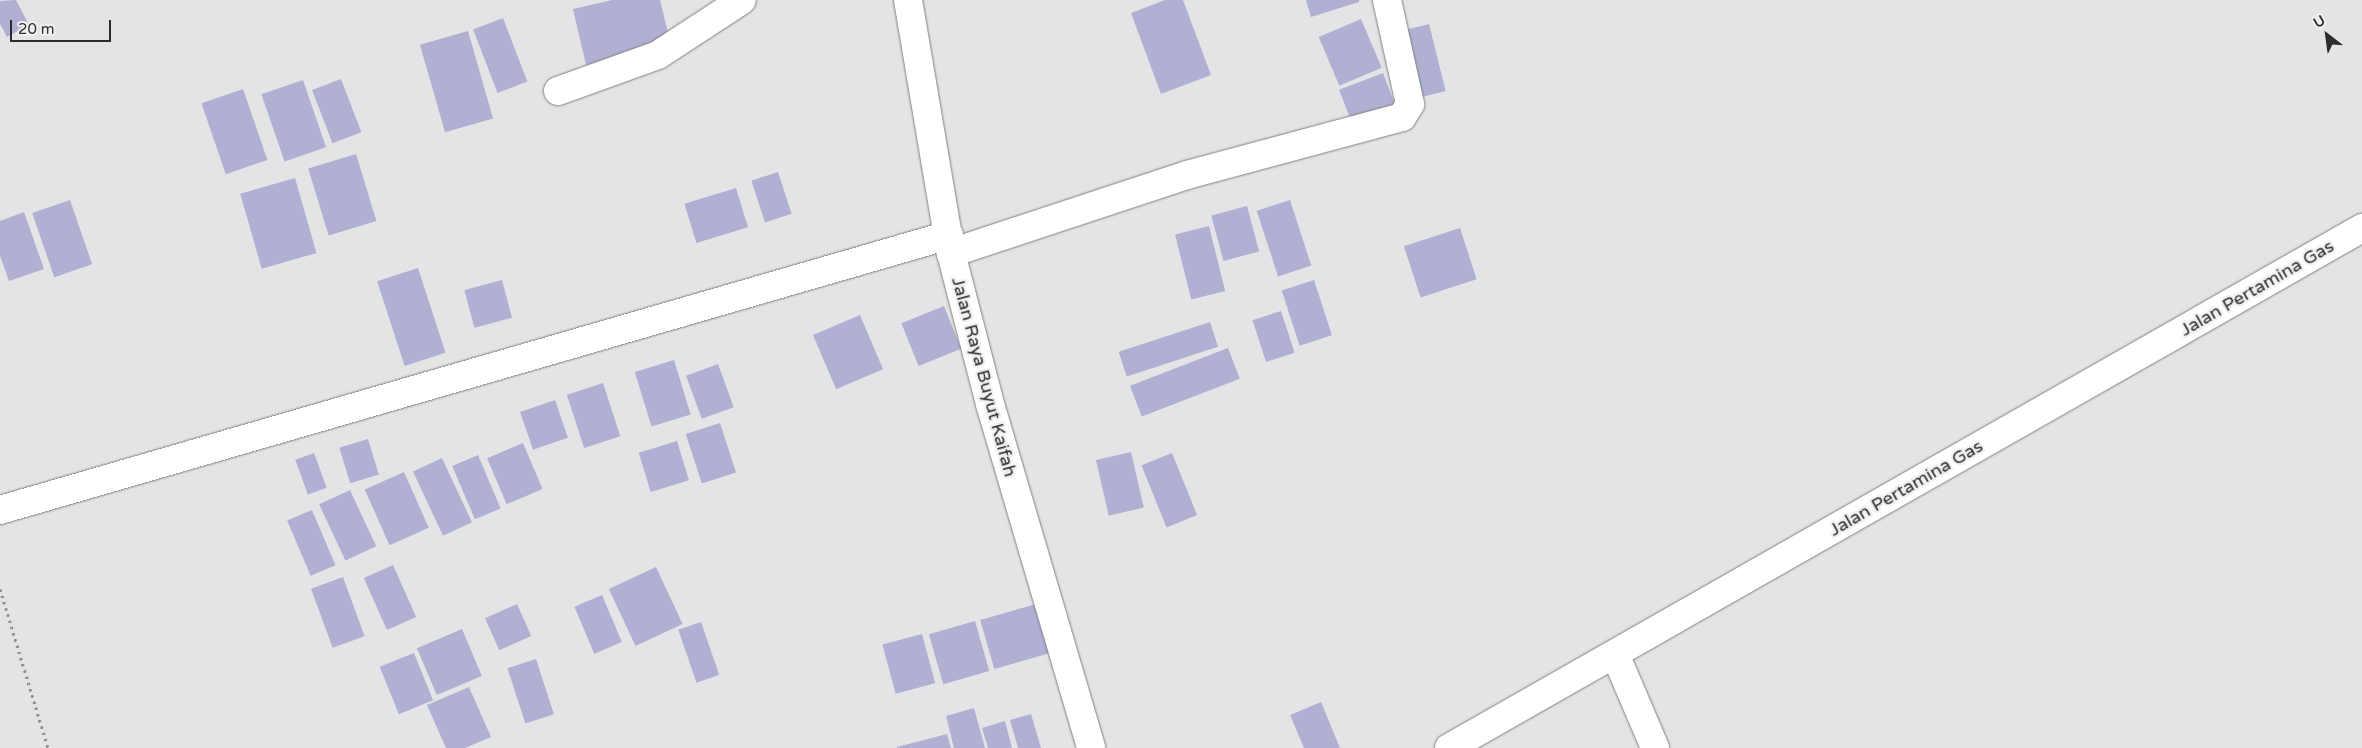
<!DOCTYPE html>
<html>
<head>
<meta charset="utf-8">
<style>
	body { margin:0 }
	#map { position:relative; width:2362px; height:748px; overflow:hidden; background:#e4e4e7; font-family:"Varela Round",sans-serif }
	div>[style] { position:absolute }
	.building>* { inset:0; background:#b0b0d3; transform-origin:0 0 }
	.path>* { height:3px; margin-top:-1.5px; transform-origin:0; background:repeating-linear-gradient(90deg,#919193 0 2.5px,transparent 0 6.5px) }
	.roads { filter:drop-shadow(0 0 1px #818184) drop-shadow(0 0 1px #818184) }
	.minor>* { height:28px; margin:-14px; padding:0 14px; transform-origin:14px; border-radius:14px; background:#fff }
	.tertiary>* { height:28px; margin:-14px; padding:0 14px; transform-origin:14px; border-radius:14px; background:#fff }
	span { translate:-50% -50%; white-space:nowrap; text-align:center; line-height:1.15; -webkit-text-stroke:5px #f1f1f4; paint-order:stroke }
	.street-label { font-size:18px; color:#2c2c2d }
	.north { position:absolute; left:2302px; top:10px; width:50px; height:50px; -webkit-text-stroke:4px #f1f1f4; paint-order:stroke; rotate:330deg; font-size:14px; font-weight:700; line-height:20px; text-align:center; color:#2c2c2d }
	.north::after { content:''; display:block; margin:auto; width:18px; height:22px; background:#2c2c2d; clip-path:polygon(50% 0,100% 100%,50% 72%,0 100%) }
	.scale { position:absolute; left:10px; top:20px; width:101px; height:22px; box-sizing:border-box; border:2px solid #2c2c2d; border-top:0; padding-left:6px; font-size:15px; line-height:18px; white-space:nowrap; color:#2c2c2d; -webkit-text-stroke:4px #f1f1f4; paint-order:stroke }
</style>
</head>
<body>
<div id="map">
	<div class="building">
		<i style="clip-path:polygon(16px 0,29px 25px,7px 37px,0 24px,0 1px)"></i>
		<i style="clip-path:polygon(612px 0,660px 0,671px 45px,586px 65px,573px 9px)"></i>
		<i style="clip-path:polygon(1165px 0,1183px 0,1211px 75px,1161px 94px,1131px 13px)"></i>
		<i style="clip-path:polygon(1306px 0,1359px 0,1359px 2px,1311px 17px)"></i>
		<i style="left:503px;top:18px;width:68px;height:32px;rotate:69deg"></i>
		<i style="left:1361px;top:19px;width:53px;height:46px;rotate:67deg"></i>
		<i style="left:1429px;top:24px;width:69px;height:33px;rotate:76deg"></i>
		<i style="left:468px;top:31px;width:91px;height:50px;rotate:74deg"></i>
		<i style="left:1383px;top:73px;width:42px;height:47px;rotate:69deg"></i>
		<i style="left:341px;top:79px;width:57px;height:31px;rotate:69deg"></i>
		<i style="left:303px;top:80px;width:71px;height:44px;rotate:71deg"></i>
		<i style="left:243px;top:89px;width:75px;height:44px;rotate:71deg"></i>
		<i style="left:356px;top:154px;width:70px;height:50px;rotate:73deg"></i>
		<i style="left:778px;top:172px;width:44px;height:28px;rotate:72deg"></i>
		<i style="left:295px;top:178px;width:78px;height:57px;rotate:74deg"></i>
		<i style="left:736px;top:188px;width:41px;height:54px;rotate:73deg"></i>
		<i style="left:70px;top:200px;width:68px;height:40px;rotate:71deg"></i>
		<i style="left:1290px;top:200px;width:69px;height:35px;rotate:72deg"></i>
		<i style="left:1247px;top:206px;width:47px;height:37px;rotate:75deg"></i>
		<i style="clip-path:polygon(24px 212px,44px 269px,9px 281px,0 256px,0 221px)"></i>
		<i style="left:1209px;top:226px;width:67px;height:35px;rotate:76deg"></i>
		<i style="left:1460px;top:228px;width:54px;height:59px;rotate:72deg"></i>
		<i style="left:418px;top:268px;width:89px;height:43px;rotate:72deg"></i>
		<i style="left:502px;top:280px;width:39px;height:39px;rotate:75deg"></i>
		<i style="left:1314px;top:280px;width:58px;height:34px;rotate:72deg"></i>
		<i style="left:944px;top:306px;width:46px;height:46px;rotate:68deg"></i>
		<i style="left:1281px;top:311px;width:44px;height:30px;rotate:72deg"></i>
		<i style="left:860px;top:315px;width:59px;height:51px;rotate:67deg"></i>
		<i style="left:1210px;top:322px;width:26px;height:96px;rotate:72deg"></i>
		<i style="left:1228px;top:348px;width:33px;height:105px;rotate:69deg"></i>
		<i style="left:674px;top:360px;width:57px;height:41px;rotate:73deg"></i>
		<i style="left:718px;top:364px;width:46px;height:34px;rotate:70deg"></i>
		<i style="left:603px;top:383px;width:56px;height:38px;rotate:72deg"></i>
		<i style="left:555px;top:400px;width:40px;height:37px;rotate:71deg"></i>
		<i style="left:720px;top:423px;width:52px;height:36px;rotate:72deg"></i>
		<i style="left:368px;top:439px;width:37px;height:30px;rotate:73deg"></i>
		<i style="left:677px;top:441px;width:41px;height:40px;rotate:73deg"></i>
		<i style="left:523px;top:443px;width:50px;height:39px;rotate:67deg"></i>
		<i style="left:1131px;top:452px;width:57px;height:36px;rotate:77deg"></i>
		<i style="left:314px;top:453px;width:37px;height:20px;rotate:70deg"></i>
		<i style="left:1172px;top:453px;width:67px;height:33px;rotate:68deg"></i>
		<i style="left:478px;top:455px;width:58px;height:28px;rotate:67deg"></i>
		<i style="left:442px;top:458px;width:71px;height:32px;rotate:65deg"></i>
		<i style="left:404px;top:472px;width:61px;height:43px;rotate:66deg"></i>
		<i style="left:350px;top:490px;width:62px;height:34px;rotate:65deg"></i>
		<i style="left:312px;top:510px;width:60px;height:27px;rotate:67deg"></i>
		<i style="left:393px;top:565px;width:57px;height:32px;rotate:66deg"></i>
		<i style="left:656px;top:567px;width:63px;height:52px;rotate:65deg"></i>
		<i style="left:343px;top:577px;width:63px;height:34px;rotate:70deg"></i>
		<i style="left:602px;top:595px;width:51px;height:30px;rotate:67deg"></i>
		<i style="left:517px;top:604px;width:35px;height:35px;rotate:66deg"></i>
		<i style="left:1036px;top:604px;width:51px;height:58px;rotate:74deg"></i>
		<i style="left:975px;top:621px;width:52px;height:48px;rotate:74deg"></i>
		<i style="left:701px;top:622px;width:56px;height:24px;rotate:71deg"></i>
		<i style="left:462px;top:629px;width:51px;height:49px;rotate:67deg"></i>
		<i style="left:922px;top:634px;width:51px;height:41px;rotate:75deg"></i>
		<i style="left:414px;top:653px;width:51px;height:37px;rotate:68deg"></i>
		<i style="left:536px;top:659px;width:58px;height:30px;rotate:72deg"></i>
		<i style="clip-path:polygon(469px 687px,491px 737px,465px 748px,446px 748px,427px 705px)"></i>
		<i style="clip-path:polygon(1321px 702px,1340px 748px,1304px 748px,1290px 715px)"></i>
		<i style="clip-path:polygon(974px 708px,985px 748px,954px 748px,946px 716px)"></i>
		<i style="clip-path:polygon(1031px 714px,1041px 748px,1018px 748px,1010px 720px)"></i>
		<i style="clip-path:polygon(1005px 721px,1012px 748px,988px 748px,982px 728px)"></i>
		<i style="clip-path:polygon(947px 734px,951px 748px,897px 748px,897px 747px)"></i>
	</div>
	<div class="path">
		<i style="left:0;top:589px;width:166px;rotate:73.2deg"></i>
	</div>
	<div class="roads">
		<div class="minor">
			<i style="left:558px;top:91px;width:106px;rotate:-19.8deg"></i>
			<i style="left:658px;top:55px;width:100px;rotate:-33.2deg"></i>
			<i style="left:951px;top:253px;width:249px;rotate:-18.3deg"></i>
			<i style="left:1187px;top:175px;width:223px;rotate:-15.1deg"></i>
			<i style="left:1402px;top:117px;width:15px;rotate:-58deg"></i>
			<i style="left:1410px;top:104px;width:107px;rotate:-102.5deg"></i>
			<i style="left:0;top:510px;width:988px;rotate:-16.16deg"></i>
			<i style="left:1615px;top:654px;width:102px;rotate:66.9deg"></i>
			<i style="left:1449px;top:748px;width:1051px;rotate:-29.66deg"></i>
		</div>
		<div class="tertiary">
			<i style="left:908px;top:0;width:257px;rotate:80.4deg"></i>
			<i style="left:951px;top:253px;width:156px;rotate:75.5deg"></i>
			<i style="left:990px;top:404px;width:359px;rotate:73.6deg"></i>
		</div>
	</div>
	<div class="street-label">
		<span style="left:2257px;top:288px;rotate:-30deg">Jalan Pertamina Gas</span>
		<span style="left:984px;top:377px;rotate:75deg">Jalan Raya Buyut Kaifah</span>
		<span style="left:1906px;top:488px;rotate:-30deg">Jalan Pertamina Gas</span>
	</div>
	<div class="north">U</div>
	<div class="scale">20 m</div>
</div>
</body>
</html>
